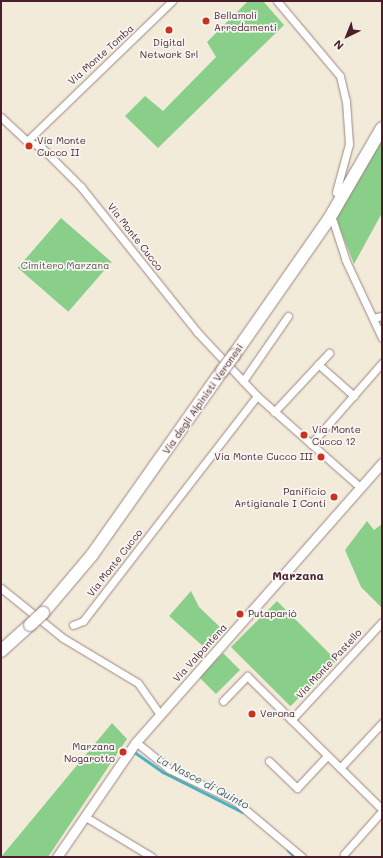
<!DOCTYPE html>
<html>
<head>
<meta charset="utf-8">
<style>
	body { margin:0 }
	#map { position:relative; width:383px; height:858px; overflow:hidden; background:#f3ebda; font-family:Mali,sans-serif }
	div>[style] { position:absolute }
	.green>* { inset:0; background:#89cf89; transform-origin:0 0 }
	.stream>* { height:2.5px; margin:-1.25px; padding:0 1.25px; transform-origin:1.25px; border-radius:1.25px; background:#48b4c4 }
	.roads { filter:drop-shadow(0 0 1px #9e8582) drop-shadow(0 0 1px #9e8582) }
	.minor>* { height:7px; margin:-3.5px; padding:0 3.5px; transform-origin:3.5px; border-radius:3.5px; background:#fff }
	.tertiary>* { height:9px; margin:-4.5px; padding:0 4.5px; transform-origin:4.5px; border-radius:4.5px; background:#fff }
	.trunk>* { height:12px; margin:-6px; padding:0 6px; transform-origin:6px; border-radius:6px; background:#fff }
	.bridges { filter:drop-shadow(0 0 1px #9e8582) drop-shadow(0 0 1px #9e8582) }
	.trunk-bridge>* { height:12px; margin:-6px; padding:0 6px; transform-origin:6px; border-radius:6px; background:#fff }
	.dots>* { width:11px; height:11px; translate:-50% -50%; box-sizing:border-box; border:2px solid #f6f6f2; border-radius:50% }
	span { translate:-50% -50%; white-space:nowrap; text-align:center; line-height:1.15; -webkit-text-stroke:3.5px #f6f6f2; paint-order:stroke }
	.poi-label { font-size:10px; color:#4a1f2b }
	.left { translate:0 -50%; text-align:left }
	.right { translate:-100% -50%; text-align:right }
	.street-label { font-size:10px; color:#4a1f2b }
	.park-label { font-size:10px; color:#5d5447 }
	.water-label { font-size:11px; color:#495b68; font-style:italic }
	.quarter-label { font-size:12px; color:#4a1f2b; font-weight:700 }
	.frame { position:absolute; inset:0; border:2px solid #4a1f2b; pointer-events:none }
	.north { position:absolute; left:327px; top:16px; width:40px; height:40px; -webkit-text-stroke:3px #f6f6f2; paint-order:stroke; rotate:223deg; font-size:11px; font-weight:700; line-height:16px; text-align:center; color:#4a1f2b }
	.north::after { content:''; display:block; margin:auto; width:14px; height:18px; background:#4a1f2b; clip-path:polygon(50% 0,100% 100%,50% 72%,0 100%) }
</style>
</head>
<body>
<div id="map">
	<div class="green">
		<i style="clip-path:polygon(248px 1px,263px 1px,284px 25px,158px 148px,125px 116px,145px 96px,163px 111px,216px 57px,207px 42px)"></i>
		<i style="clip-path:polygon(382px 138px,382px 213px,354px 264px,336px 219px)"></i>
		<i style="left:61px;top:218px;width:67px;height:66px;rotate:41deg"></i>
		<i style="clip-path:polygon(367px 521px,374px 530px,382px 524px,382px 608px,361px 587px,345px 550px)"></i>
		<i style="clip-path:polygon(191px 591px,199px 607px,222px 629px,205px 648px,169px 616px)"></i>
		<i style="left:277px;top:601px;width:84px;height:65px;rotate:45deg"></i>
		<i style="left:223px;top:653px;width:24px;height:34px;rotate:45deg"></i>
		<i style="clip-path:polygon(112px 723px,127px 739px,48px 857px,1px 857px)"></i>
	</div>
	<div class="stream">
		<i style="left:133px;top:751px;width:37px;rotate:35deg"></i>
		<i style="left:163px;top:772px;width:89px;rotate:26.6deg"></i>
		<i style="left:288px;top:850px;width:10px;rotate:45deg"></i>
	</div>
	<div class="roads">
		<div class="minor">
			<i style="left:277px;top:1px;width:98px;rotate:50deg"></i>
			<i style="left:340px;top:76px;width:26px;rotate:77deg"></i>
			<i style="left:346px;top:101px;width:43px;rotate:86deg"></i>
			<i style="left:349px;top:144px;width:50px;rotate:105.2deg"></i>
			<i style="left:1px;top:117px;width:35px;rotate:43deg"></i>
			<i style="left:27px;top:141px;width:15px;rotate:23deg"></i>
			<i style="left:41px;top:147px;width:57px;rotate:45deg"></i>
			<i style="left:81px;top:187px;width:186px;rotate:51.3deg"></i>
			<i style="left:197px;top:332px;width:88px;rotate:46.8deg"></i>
			<i style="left:257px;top:396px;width:137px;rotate:41.5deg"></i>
			<i style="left:27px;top:141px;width:202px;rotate:-44deg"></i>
			<i style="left:333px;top:221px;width:40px;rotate:72deg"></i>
			<i style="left:345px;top:259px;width:87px;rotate:64.9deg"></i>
			<i style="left:373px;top:318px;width:9px;rotate:-13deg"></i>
			<i style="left:318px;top:364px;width:48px;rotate:41.6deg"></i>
			<i style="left:243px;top:381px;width:79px;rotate:-55.3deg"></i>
			<i style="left:274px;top:412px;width:81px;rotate:-47deg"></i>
			<i style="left:311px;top:444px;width:108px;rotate:-48.8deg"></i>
			<i style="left:1px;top:588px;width:80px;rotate:38.9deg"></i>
			<i style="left:63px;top:638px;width:87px;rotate:31deg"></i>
			<i style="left:138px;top:683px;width:38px;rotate:55deg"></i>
			<i style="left:73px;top:625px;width:11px;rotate:-22deg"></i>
			<i style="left:83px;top:621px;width:284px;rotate:-52.3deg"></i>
			<i style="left:223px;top:701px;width:35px;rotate:-46deg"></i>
			<i style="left:247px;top:676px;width:190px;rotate:44.6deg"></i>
			<i style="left:291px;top:720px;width:134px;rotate:-47.1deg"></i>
			<i style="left:136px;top:742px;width:43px;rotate:39.3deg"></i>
			<i style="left:169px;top:769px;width:72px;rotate:25.5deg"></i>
			<i style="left:234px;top:800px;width:89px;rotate:40deg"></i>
			<i style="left:269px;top:761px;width:39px;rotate:44deg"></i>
			<i style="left:297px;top:788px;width:44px;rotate:-46.8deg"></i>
			<i style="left:340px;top:768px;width:62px;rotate:-47deg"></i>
			<i style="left:84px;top:816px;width:79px;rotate:31.1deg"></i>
			<i style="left:344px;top:854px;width:57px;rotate:-48.5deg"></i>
		</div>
		<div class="tertiary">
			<i style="left:57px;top:857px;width:140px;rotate:-55.5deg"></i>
			<i style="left:136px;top:742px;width:372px;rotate:-48.6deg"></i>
		</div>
		<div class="trunk">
			<i style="left:234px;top:355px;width:166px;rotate:-55.1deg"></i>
			<i style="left:329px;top:219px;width:105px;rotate:-59.8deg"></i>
			<i style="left:43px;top:613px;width:76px;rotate:-49.8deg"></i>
			<i style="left:92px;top:555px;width:225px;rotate:-54.8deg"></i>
			<i style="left:1px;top:651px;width:39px;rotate:-42deg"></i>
		</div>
	</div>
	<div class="bridges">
		<div class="trunk-bridge">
			<i style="left:222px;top:371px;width:20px;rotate:-53deg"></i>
			<i style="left:30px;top:625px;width:18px;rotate:-43deg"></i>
		</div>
	</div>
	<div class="dots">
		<i style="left:206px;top:21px;background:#c8321e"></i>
		<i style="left:169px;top:30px;background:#c8321e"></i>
		<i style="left:29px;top:146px;background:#c8321e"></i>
		<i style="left:304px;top:435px;background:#c8321e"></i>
		<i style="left:321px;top:457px;background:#c8321e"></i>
		<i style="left:334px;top:497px;background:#c8321e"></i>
		<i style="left:240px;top:614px;background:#c8321e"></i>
		<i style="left:252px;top:714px;background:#c8321e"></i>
		<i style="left:123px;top:752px;background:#c8321e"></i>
	</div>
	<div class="poi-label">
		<span class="left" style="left:214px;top:21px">Bellamoli<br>Arredamenti</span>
		<span style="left:169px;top:48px">Digital<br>Network Srl</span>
		<span class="left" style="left:37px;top:146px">Via Monte<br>Cucco II</span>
		<span class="left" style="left:312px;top:435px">Via Monte<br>Cucco 12</span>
		<span class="right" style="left:313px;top:457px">Via Monte Cucco III</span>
		<span class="right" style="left:326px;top:497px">Panificio<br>Artigianale I Conti</span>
		<span class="left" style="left:248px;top:614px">Putapariò</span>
		<span class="left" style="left:260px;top:714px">Verona</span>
		<span class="right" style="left:115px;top:752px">Marzana<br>Nogarotto</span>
	</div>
	<div class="street-label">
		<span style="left:101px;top:55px;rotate:-42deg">Via Monte Tomba</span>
		<span style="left:135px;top:237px;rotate:52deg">Via Monte Cucco</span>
		<span style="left:203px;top:399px;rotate:-55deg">Via degli Alpinisti Veronesi</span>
		<span style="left:115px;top:563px;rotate:-52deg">Via Monte Cucco</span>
		<span style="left:200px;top:653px;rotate:-48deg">Via Valpantena</span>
		<span style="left:329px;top:664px;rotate:-47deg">Via Monte Pastello</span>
	</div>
	<div class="park-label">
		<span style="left:65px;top:266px">Cimitero Marzana</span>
	</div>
	<div class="water-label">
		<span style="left:203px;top:782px;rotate:28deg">La Nasce di Quinto</span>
	</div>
	<div class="quarter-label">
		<span style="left:298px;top:576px">Marzana</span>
	</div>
	<div class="frame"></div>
	<div class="north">N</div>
</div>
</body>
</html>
